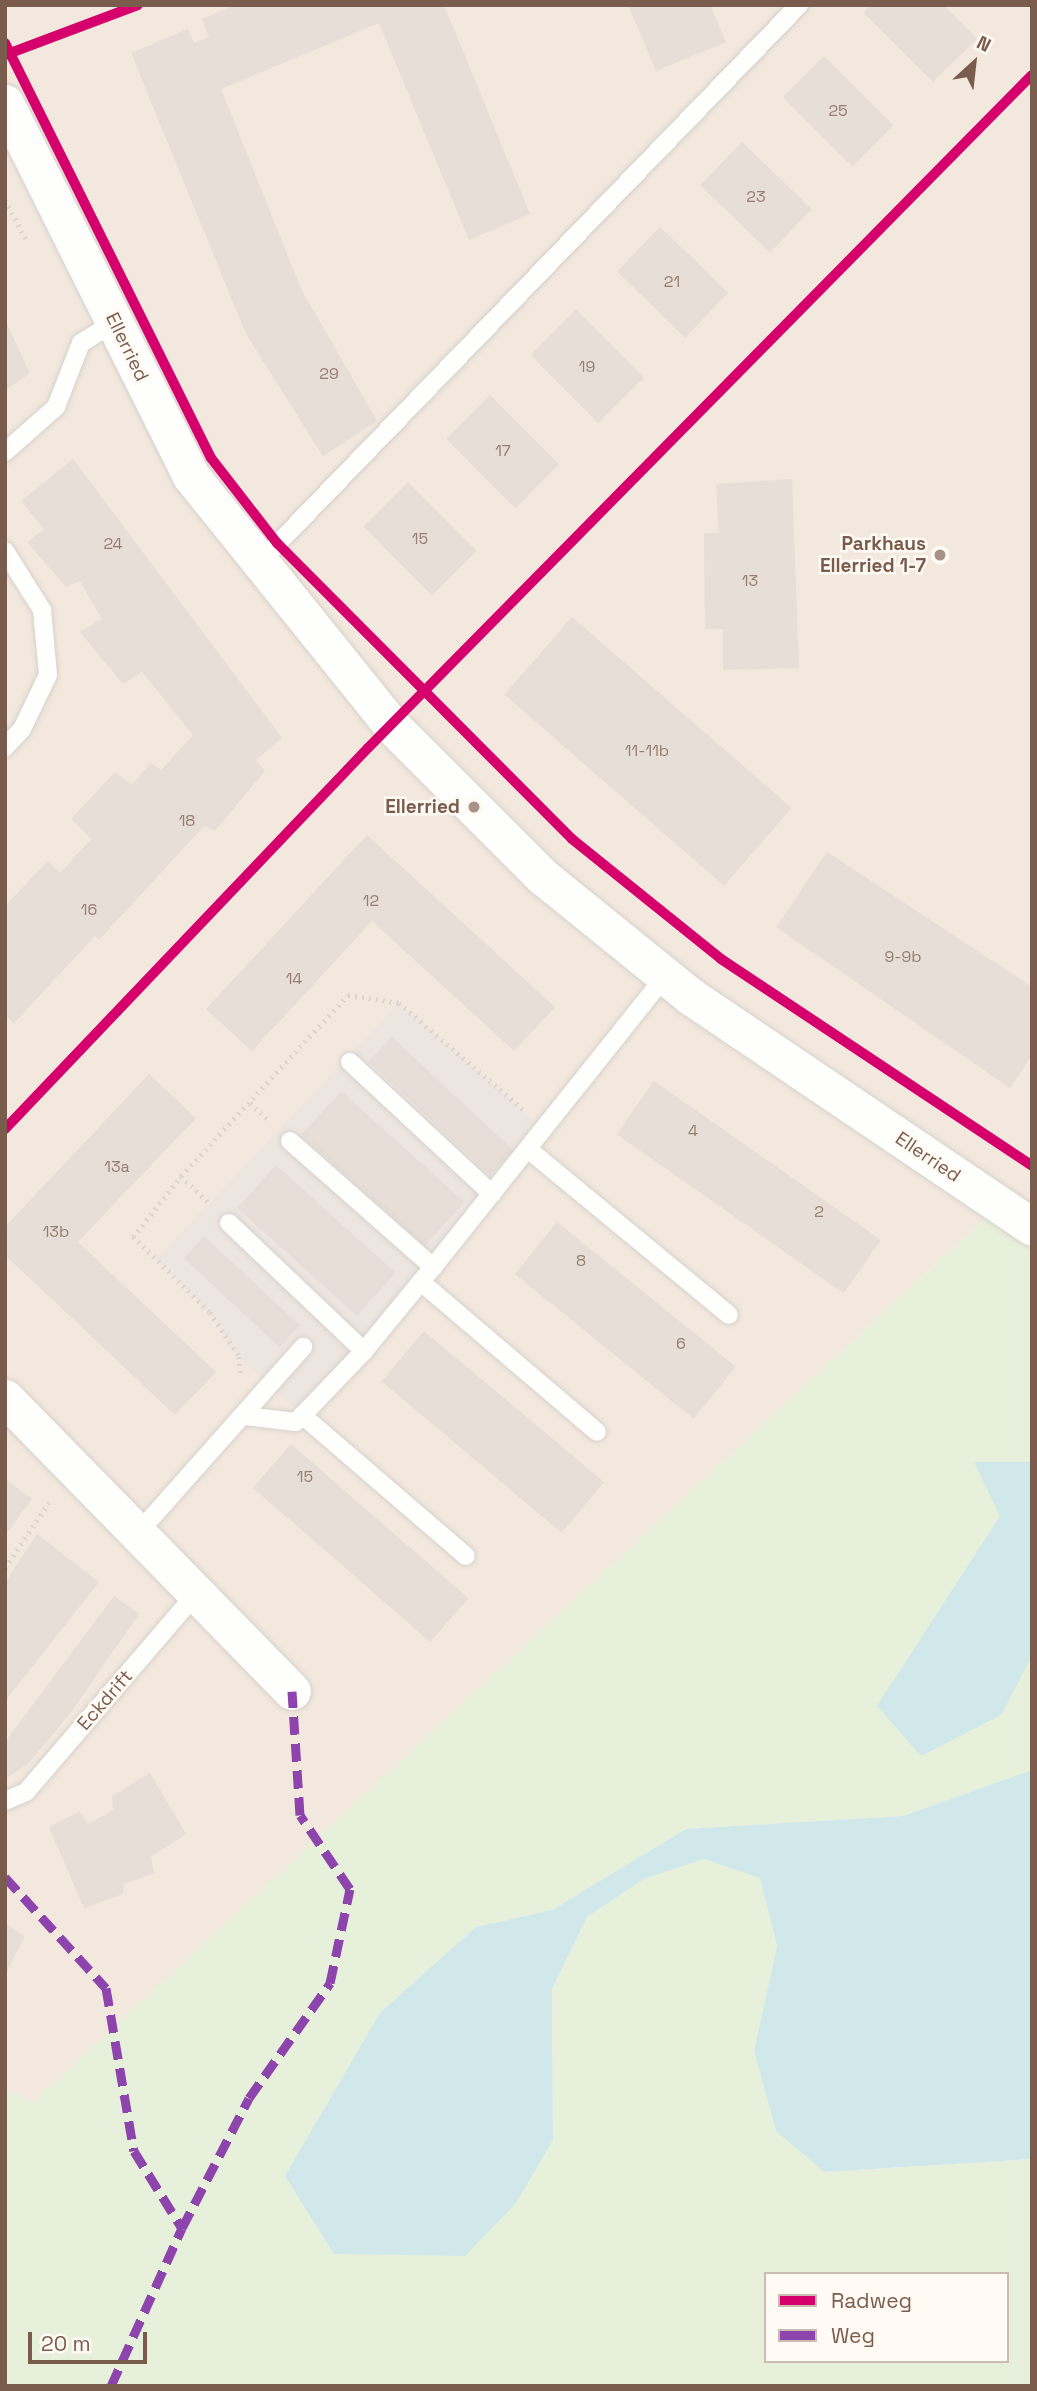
<!DOCTYPE html>
<html>
<head>
<meta charset="utf-8">
<style>
	body { margin:0 }
	#map { position:relative; width:1037px; height:2391px; overflow:hidden; background:#f9f5f0; font-family:"Space Grotesk",sans-serif }
	div>[style] { position:absolute }
	.residential>* { inset:0; background:#f2e8de }
	.industrial>* { inset:0; background:#ede5e0 }
	.green>* { inset:0; background:#e7f0db }
	.water>* { inset:0; background:#d0e8ea }
	.building>* { inset:0; background:#e6ded7; transform-origin:0 0 }
	.path>* { height:4.5px; margin-top:-2.25px; transform-origin:0; background:repeating-linear-gradient(90deg,#dcd5d0 0 2px,transparent 0 7px) }
	.roads { filter:drop-shadow(0 0 2px #d7d1cb) drop-shadow(0 0 2px #d7d1cb) }
	.service>* { height:18px; margin:-9px; padding:0 9px; transform-origin:9px; border-radius:9px; background:#fefefd }
	.minor>* { height:37px; margin:-18.5px; padding:0 18.5px; transform-origin:18.5px; border-radius:18.5px; background:#fefefd }
	.quiet>* { height:9px; margin-top:-4.5px; transform-origin:0; background:repeating-linear-gradient(90deg,#8e44ad 0 18px,transparent 0 27px) }
	.cycleway>* { height:10px; margin:-5px; padding:0 5px; transform-origin:5px; border-radius:5px; background:#d6006c }
	.dots>* { width:19px; height:19px; translate:-50% -50%; box-sizing:border-box; border:4px solid #fffaf3; border-radius:50% }
	span { translate:-50% -50%; white-space:nowrap; text-align:center; line-height:1.15; -webkit-text-stroke:5px #fffaf3; paint-order:stroke }
	.number-label { font-size:16px; color:#977e72 }
	.number-label span { -webkit-text-stroke-width:0 }
	.street-label { font-size:19px; color:#7a5c4d }
	.poi-label { font-size:19px; color:#7a5c4d; font-weight:700 }
	.right { translate:-100% -50%; text-align:right }
	.frame { position:absolute; inset:0; border:7px solid #7a5c4d; pointer-events:none }
	.legend { position:absolute; left:764px; top:2272px; width:245px; height:91px; box-sizing:border-box; background:#fffaf3; border:2px solid #cabbb1; margin:0; padding:9px 12px; list-style:none; font-size:21px; color:#7a5c4d }
	.legend li { display:flex; align-items:center; gap:14px; height:35px }
	.legend b { width:35px; border:2px solid #cabbb1 }
	.north { position:absolute; left:939px; top:28px; width:70px; height:70px; -webkit-text-stroke:5px #fffaf3; paint-order:stroke; rotate:27deg; font-size:19px; font-weight:700; line-height:28px; text-align:center; color:#7a5c4d }
	.north::after { content:''; display:block; margin:auto; width:24px; height:32px; background:#7a5c4d; clip-path:polygon(50% 0,100% 100%,50% 72%,0 100%) }
	.scale { position:absolute; left:28px; top:2332px; width:119px; height:32px; box-sizing:border-box; border:4px solid #7a5c4d; border-top:0; padding-left:9px; font-size:21px; line-height:24px; white-space:nowrap; color:#7a5c4d; -webkit-text-stroke:5px #fffaf3; paint-order:stroke }
</style>
</head>
<body>
<div id="map">
	<div class="residential">
		<i style="clip-path:polygon(5px 5px,1032px 5px,1032px 1227px,999px 1205px,33px 2103px,5px 2089px)"></i>
	</div>
	<div class="industrial">
		<i style="clip-path:polygon(399px 1003px,545px 1130px,302px 1415px,238px 1356px,209px 1312px,156px 1259px)"></i>
	</div>
	<div class="green">
		<i style="clip-path:polygon(evenodd,999px 1205px,1032px 1227px,1032px 1770px,903px 1816px,686px 1829px,552px 1910px,476px 1927px,553px 2140px,552px 1989px,587px 1917px,644px 1879px,704px 1859px,760px 1877px,777px 1946px,754px 2051px,776px 2131px,824px 2172px,1032px 2159px,1032px 2386px,5px 2386px,5px 2089px,33px 2102px,999px 1205px,766px 2274px,1007px 2274px,1007px 2361px,766px 2361px,766px 2274px)"></i>
	</div>
	<div class="water">
		<i style="clip-path:polygon(974px 1462px,1032px 1462px,1032px 1656px,1001px 1715px,921px 1756px,877px 1706px,1000px 1516px)"></i>
		<i style="clip-path:polygon(1032px 1770px,1032px 2159px,824px 2172px,776px 2131px,754px 2051px,777px 1946px,760px 1878px,704px 1859px,644px 1879px,587px 1917px,552px 1989px,553px 2140px,516px 2203px,465px 2256px,334px 2254px,285px 2176px,380px 2013px,476px 1927px,552px 1910px,686px 1829px,903px 1816px)"></i>
	</div>
	<div class="building">
		<i style="clip-path:polygon(235px 5px,444px 5px,530px 214px,469px 240px,379px 23px,221px 89px,301px 289px,377px 421px,323px 456px,246px 334px,131px 53px,188px 29px,194px 43px,209px 37px,202px 19px)"></i>
		<i style="clip-path:polygon(628px 5px,710px 5px,726px 42px,656px 71px)"></i>
		<i style="clip-path:polygon(871px 5px,943px 5px,977px 39px,933px 82px,864px 13px)"></i>
		<i style="left:824px;top:56px;width:98px;height:58px;rotate:45deg"></i>
		<i style="left:742px;top:142px;width:97px;height:60px;rotate:44deg"></i>
		<i style="left:660px;top:227px;width:95px;height:62px;rotate:44deg"></i>
		<i style="left:576px;top:310px;width:96px;height:64px;rotate:45deg"></i>
		<i style="clip-path:polygon(5px 320px,30px 373px,5px 391px)"></i>
		<i style="left:490px;top:395px;width:98px;height:62px;rotate:45deg"></i>
		<i style="clip-path:polygon(73px 459px,282px 738px,256px 760px,265px 771px,215px 831px,204px 826px,99px 940px,95px 936px,14px 1023px,5px 1015px,5px 906px,48px 861px,60px 873px,91px 839px,71px 819px,115px 772px,132px 785px,151px 762px,161px 770px,193px 735px,142px 672px,123px 684px,80px 632px,102px 619px,80px 581px,66px 587px,27px 542px,44px 529px,21px 501px)"></i>
		<i style="clip-path:polygon(792px 479px,799px 668px,723px 670px,723px 629px,705px 629px,704px 533px,719px 533px,716px 484px)"></i>
		<i style="left:408px;top:482px;width:97px;height:63px;rotate:45deg"></i>
		<i style="left:572px;top:617px;width:291px;height:103px;rotate:41deg"></i>
		<i style="clip-path:polygon(367px 835px,555px 1007px,514px 1051px,372px 921px,252px 1051px,206px 1009px)"></i>
		<i style="clip-path:polygon(827px 852px,1032px 987px,1032px 1055px,1010px 1088px,776px 927px)"></i>
		<i style="left:392px;top:1037px;width:166px;height:34px;rotate:43deg"></i>
		<i style="clip-path:polygon(149px 1074px,196px 1118px,78px 1242px,216px 1372px,175px 1415px,5px 1255px,5px 1227px)"></i>
		<i style="left:654px;top:1081px;width:277px;height:65px;rotate:35deg"></i>
		<i style="left:341px;top:1091px;width:166px;height:59px;rotate:42deg"></i>
		<i style="left:276px;top:1165px;width:161px;height:58px;rotate:42deg"></i>
		<i style="left:557px;top:1222px;width:230px;height:67px;rotate:39deg"></i>
		<i style="left:204px;top:1236px;width:131px;height:30px;rotate:43deg"></i>
		<i style="left:424px;top:1331px;width:235px;height:66px;rotate:40deg"></i>
		<i style="left:291px;top:1444px;width:235px;height:58px;rotate:41deg"></i>
		<i style="clip-path:polygon(5px 1479px,32px 1499px,5px 1535px)"></i>
		<i style="clip-path:polygon(37px 1534px,99px 1582px,5px 1701px,5px 1583px)"></i>
		<i style="clip-path:polygon(114px 1596px,139px 1614px,69px 1715px,28px 1764px,5px 1779px,5px 1742px)"></i>
		<i style="clip-path:polygon(150px 1773px,186px 1834px,151px 1857px,154px 1873px,124px 1884px,123px 1894px,84px 1908px,49px 1827px,80px 1811px,88px 1824px,113px 1810px,112px 1796px)"></i>
		<i style="clip-path:polygon(5px 1924px,25px 1936px,5px 1975px)"></i>
	</div>
	<div class="path">
		<i style="left:5px;top:200px;width:44px;rotate:61.7deg"></i>
		<i style="left:250px;top:1103px;width:26px;rotate:43deg"></i>
		<i style="left:5px;top:1121px;width:5px;rotate:53deg"></i>
		<i style="left:181px;top:1176px;width:39px;rotate:44deg"></i>
		<i style="left:240px;top:1373px;width:18px;rotate:-96deg"></i>
		<i style="left:238px;top:1355px;width:52px;rotate:-124deg"></i>
		<i style="left:209px;top:1312px;width:107px;rotate:-135.4deg"></i>
		<i style="left:133px;top:1237px;width:78px;rotate:-51.8deg"></i>
		<i style="left:181px;top:1176px;width:246px;rotate:-47.3deg"></i>
		<i style="left:348px;top:995px;width:52px;rotate:8.9deg"></i>
		<i style="left:399px;top:1003px;width:165px;rotate:40.6deg"></i>
		<i style="left:5px;top:1568px;width:83px;rotate:-56.3deg"></i>
	</div>
	<div class="roads">
		<div class="service">
			<i style="left:5px;top:452px;width:68px;rotate:-41.4deg"></i>
			<i style="left:56px;top:407px;width:69px;rotate:-68.7deg"></i>
			<i style="left:81px;top:343px;width:40px;rotate:-32deg"></i>
			<i style="left:5px;top:551px;width:70px;rotate:57.9deg"></i>
			<i style="left:42px;top:610px;width:65px;rotate:84.7deg"></i>
			<i style="left:48px;top:675px;width:60px;rotate:115.7deg"></i>
			<i style="left:22px;top:729px;width:25px;rotate:133deg"></i>
			<i style="left:259px;top:563px;width:777px;rotate:-45.94deg"></i>
			<i style="left:350px;top:1062px;width:194px;rotate:42.9deg"></i>
			<i style="left:290px;top:1141px;width:191px;rotate:41.4deg"></i>
			<i style="left:529px;top:1150px;width:259px;rotate:39.5deg"></i>
			<i style="left:229px;top:1223px;width:186px;rotate:43.5deg"></i>
			<i style="left:421px;top:1282px;width:231px;rotate:40.4deg"></i>
			<i style="left:302px;top:1415px;width:216px;rotate:40.7deg"></i>
			<i style="left:245px;top:1416px;width:51px;rotate:6.7deg"></i>
			<i style="left:296px;top:1422px;width:98px;rotate:-46.2deg"></i>
			<i style="left:364px;top:1351px;width:109px;rotate:-50.6deg"></i>
			<i style="left:433px;top:1267px;width:372px;rotate:-51.4deg"></i>
			<i style="left:138px;top:1533px;width:249px;rotate:-48.4deg"></i>
			<i style="left:5px;top:1801px;width:23px;rotate:-23deg"></i>
			<i style="left:26px;top:1792px;width:265px;rotate:-49.4deg"></i>
		</div>
		<div class="minor">
			<i style="left:5px;top:103px;width:417px;rotate:63.5deg"></i>
			<i style="left:191px;top:476px;width:319px;rotate:51.2deg"></i>
			<i style="left:391px;top:725px;width:214px;rotate:45deg"></i>
			<i style="left:542px;top:876px;width:191px;rotate:39deg"></i>
			<i style="left:690px;top:996px;width:413px;rotate:34deg"></i>
			<i style="left:5px;top:1398px;width:410px;rotate:45.6deg"></i>
		</div>
	</div>
	<div class="quiet">
		<i style="left:5px;top:1877px;width:150px;rotate:47.7deg"></i>
		<i style="left:106px;top:1988px;width:165px;rotate:80.3deg"></i>
		<i style="left:134px;top:2151px;width:91px;rotate:58.1deg"></i>
		<i style="left:111px;top:2386px;width:173px;rotate:-65.8deg"></i>
		<i style="left:182px;top:2228px;width:146px;rotate:-62.7deg"></i>
		<i style="left:249px;top:2098px;width:141px;rotate:-54.8deg"></i>
		<i style="left:330px;top:1983px;width:96px;rotate:-78deg"></i>
		<i style="left:350px;top:1889px;width:89px;rotate:-124deg"></i>
		<i style="left:300px;top:1815px;width:124px;rotate:-93.7deg"></i>
	</div>
	<div class="cycleway">
		<i style="left:5px;top:43px;width:463px;rotate:63.6deg"></i>
		<i style="left:211px;top:458px;width:108px;rotate:52.2deg"></i>
		<i style="left:277px;top:543px;width:418px;rotate:45.1deg"></i>
		<i style="left:572px;top:839px;width:191px;rotate:38.8deg"></i>
		<i style="left:721px;top:959px;width:374px;rotate:33.6deg"></i>
		<i style="left:5px;top:55px;width:142px;rotate:-20.6deg"></i>
		<i style="left:5px;top:1129px;width:526px;rotate:-46.39deg"></i>
		<i style="left:368px;top:748px;width:945px;rotate:-45.39deg"></i>
	</div>
	<div class="dots">
		<i style="left:940px;top:555px;background:#a69286"></i>
		<i style="left:474px;top:807px;background:#a69286"></i>
	</div>
	<div class="number-label">
		<span style="left:838px;top:111px">25</span>
		<span style="left:756px;top:197px">23</span>
		<span style="left:672px;top:282px">21</span>
		<span style="left:587px;top:367px">19</span>
		<span style="left:329px;top:374px">29</span>
		<span style="left:503px;top:451px">17</span>
		<span style="left:420px;top:539px">15</span>
		<span style="left:113px;top:544px">24</span>
		<span style="left:750px;top:581px">13</span>
		<span style="left:647px;top:751px">11-11b</span>
		<span style="left:187px;top:821px">18</span>
		<span style="left:371px;top:901px">12</span>
		<span style="left:89px;top:910px">16</span>
		<span style="left:903px;top:957px">9-9b</span>
		<span style="left:294px;top:979px">14</span>
		<span style="left:693px;top:1131px">4</span>
		<span style="left:117px;top:1167px">13a</span>
		<span style="left:819px;top:1212px">2</span>
		<span style="left:56px;top:1232px">13b</span>
		<span style="left:581px;top:1261px">8</span>
		<span style="left:681px;top:1344px">6</span>
		<span style="left:305px;top:1477px">15</span>
	</div>
	<div class="street-label">
		<span style="left:127px;top:347px;rotate:64deg">Ellerried</span>
		<span style="left:928px;top:1157px;rotate:34deg">Ellerried</span>
		<span style="left:105px;top:1700px;rotate:-49deg">Eckdrift</span>
	</div>
	<div class="poi-label">
		<span class="right" style="left:926px;top:555px">Parkhaus<br>Ellerried 1-7</span>
		<span class="right" style="left:460px;top:807px">Ellerried</span>
	</div>
	<div class="frame"></div>
	<ul class="legend">
	<li><b style="height:9px;background:#d6006c"></b>Radweg</li>
	<li><b style="height:9px;background:#8e44ad"></b>Weg</li>
	</ul>
	<div class="north">N</div>
	<div class="scale">20 m</div>
</div>
</body>
</html>
